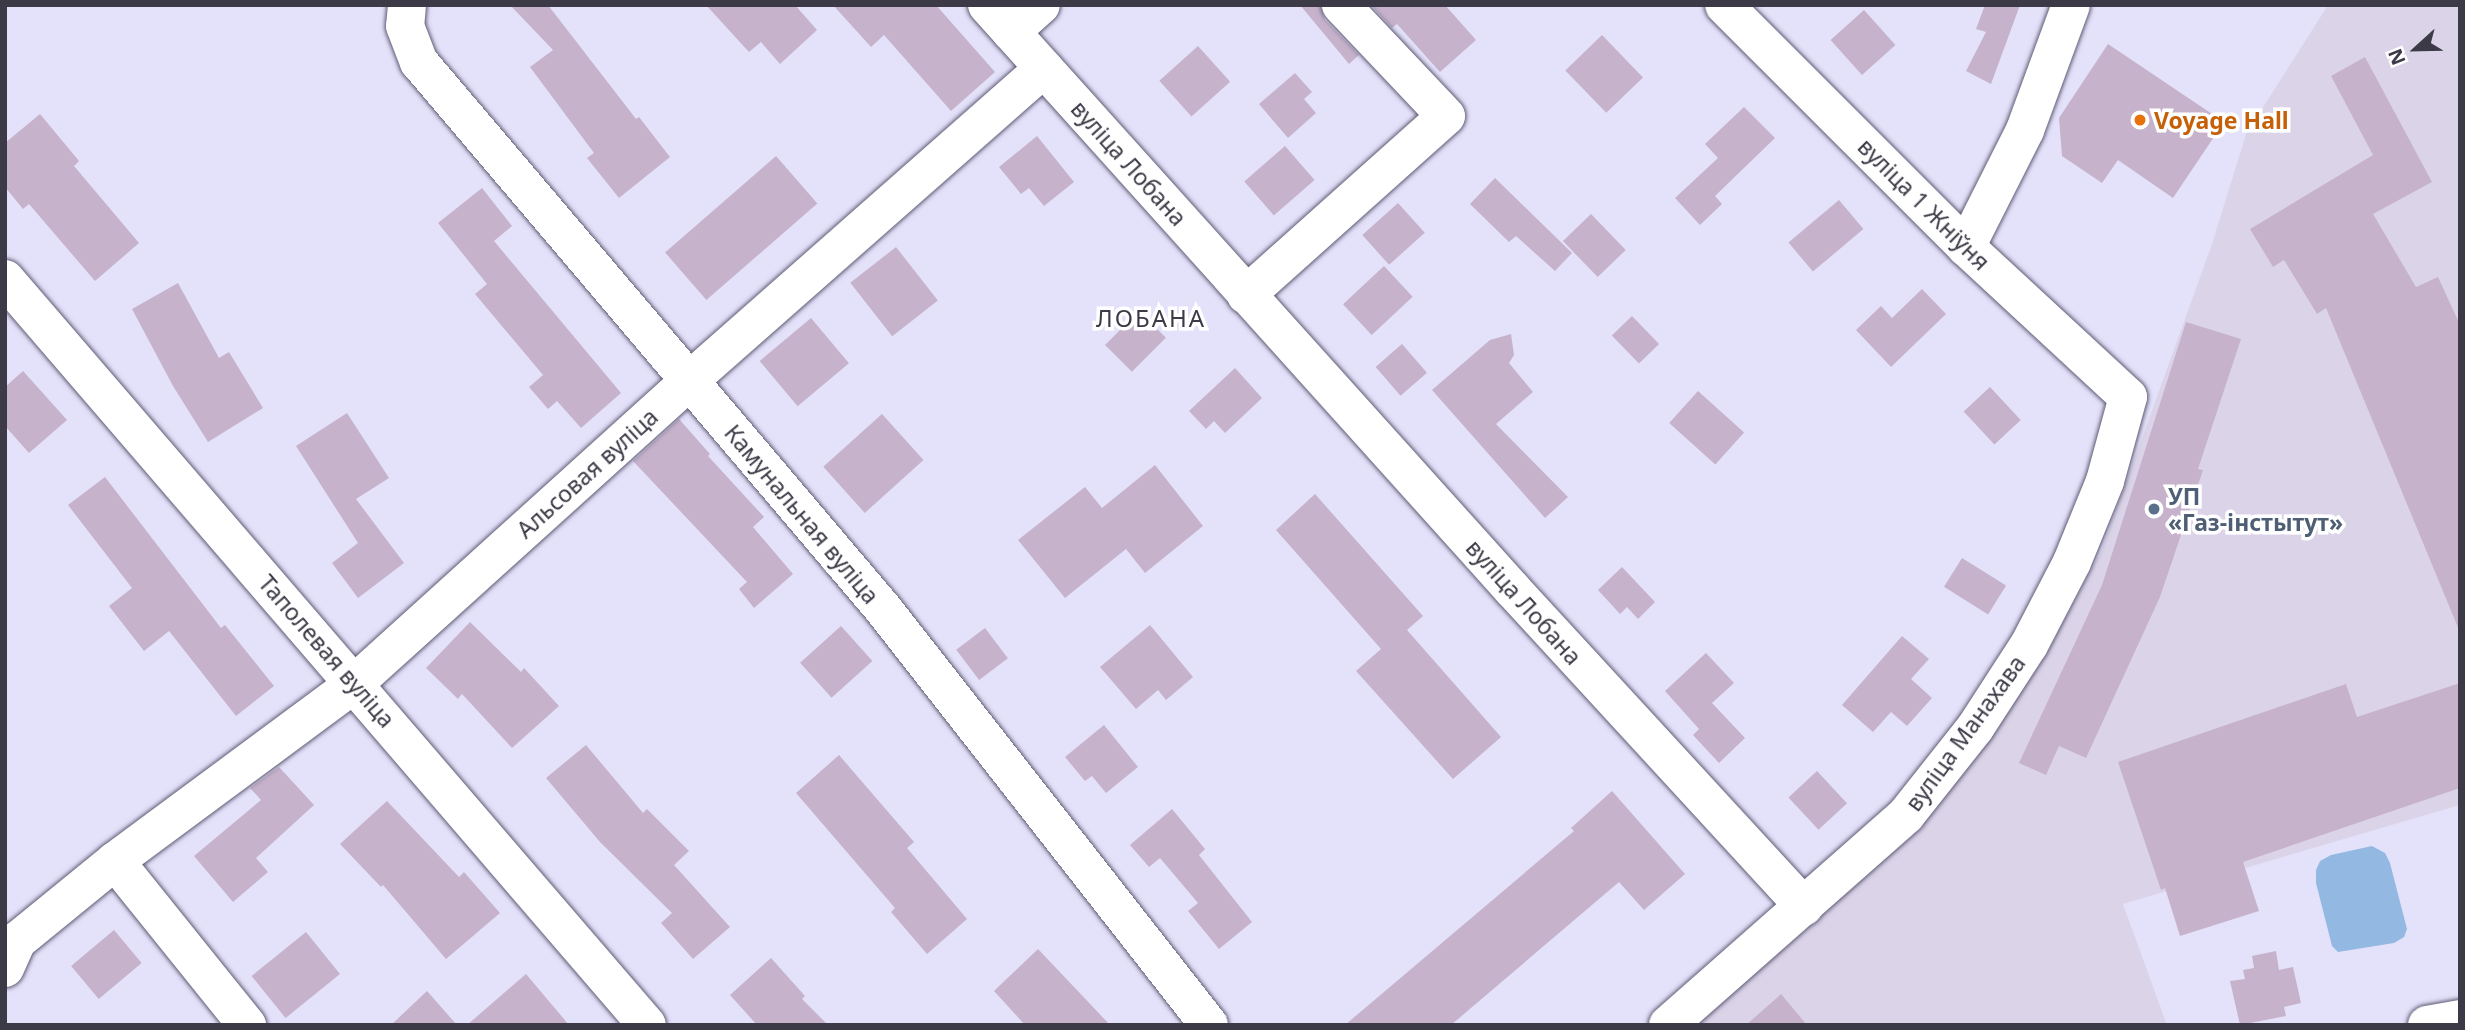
<!DOCTYPE html>
<html>
<head>
<meta charset="utf-8">
<style>
	body { margin:0 }
	#map { position:relative; width:2465px; height:1030px; overflow:hidden; background:#e4e2fa; font-family:"Noto Sans",sans-serif }
	div>[style] { position:absolute }
	.industrial>* { inset:0; background:#dbd4e9 }
	.water>* { inset:0; background:#93b9e3 }
	.building>* { inset:0; background:#c6b2cb; transform-origin:0 0 }
	.roads { filter:drop-shadow(0 0 2px #5f5b75) drop-shadow(0 0 2px #5f5b75) }
	.street>* { height:38px; margin:-19px; padding:0 19px; transform-origin:19px; border-radius:19px; background:#fff }
	.dots>* { width:19px; height:19px; translate:-50% -50%; box-sizing:border-box; border:4px solid #fff; border-radius:50% }
	span { translate:-50% -50%; white-space:nowrap; text-align:center; line-height:1.15; -webkit-text-stroke:7px #fff; paint-order:stroke }
	.food-label { font-size:23px; color:#c56008; font-weight:700 }
	.left { translate:0 -50%; text-align:left }
	.street-label { font-size:23px; color:#3b3a46 }
	.service-label { font-size:23px; color:#4e5e75; font-weight:700 }
	.neighbourhood-label { font-size:24px; color:#3b3a46; letter-spacing:2px }
	.frame { position:absolute; inset:0; border:7px solid #3b3a46; pointer-events:none }
	.north { position:absolute; left:2381px; top:14px; width:70px; height:70px; -webkit-text-stroke:5px #fff; paint-order:stroke; rotate:248deg; font-size:19px; font-weight:700; line-height:28px; text-align:center; color:#3b3a46 }
	.north::after { content:''; display:block; margin:auto; width:24px; height:32px; background:#3b3a46; clip-path:polygon(50% 0,100% 100%,50% 72%,0 100%) }
</style>
</head>
<body>
<div id="map">
	<div class="industrial">
		<i style="clip-path:polygon(2328px 5px,2460px 5px,2460px 805px,2123px 904px,2167px 1025px,1696px 1025px,2001px 721px,2068px 613px,2101px 552px,2212px 244px,2246px 134px)"></i>
	</div>
	<div class="water">
		<i style="clip-path:polygon(2372px 846px,2385px 853px,2390px 863px,2407px 929px,2404px 937px,2394px 943px,2338px 952px,2332px 946px,2316px 883px,2316px 870px,2320px 861px,2331px 855px)"></i>
	</div>
	<div class="building">
		<i style="clip-path:polygon(510px 5px,548px 5px,636px 119px,639px 117px,670px 157px,619px 198px,587px 158px,594px 153px,530px 67px,553px 50px)"></i>
		<i style="clip-path:polygon(706px 5px,795px 5px,817px 30px,780px 64px,761px 42px,749px 52px)"></i>
		<i style="clip-path:polygon(833px 5px,936px 5px,995px 72px,951px 111px,884px 35px,871px 47px)"></i>
		<i style="clip-path:polygon(1300px 5px,1320px 5px,1325px 20px,1359px 55px,1349px 64px)"></i>
		<i style="clip-path:polygon(1371px 5px,1445px 5px,1476px 40px,1440px 72px,1397px 24px,1392px 28px)"></i>
		<i style="clip-path:polygon(1985px 5px,2020px 5px,1991px 84px,1966px 71px,1986px 32px,1976px 29px)"></i>
		<i style="left:1864px;top:10px;width:47px;height:45px;rotate:48deg"></i>
		<i style="left:1602px;top:35px;width:59px;height:51px;rotate:46deg"></i>
		<i style="clip-path:polygon(2108px 44px,2224px 122px,2173px 198px,2118px 160px,2102px 183px,2062px 156px,2059px 118px)"></i>
		<i style="left:1198px;top:46px;width:48px;height:52px;rotate:48deg"></i>
		<i style="clip-path:polygon(2365px 57px,2432px 182px,2373px 214px,2416px 287px,2438px 277px,2460px 325px,2459px 630px,2326px 308px,2317px 314px,2284px 260px,2273px 267px,2250px 229px,2373px 155px,2331px 76px)"></i>
		<i style="clip-path:polygon(1295px 73px,1312px 92px,1304px 99px,1316px 113px,1288px 138px,1259px 104px)"></i>
		<i style="clip-path:polygon(1744px 107px,1775px 138px,1715px 196px,1722px 204px,1700px 225px,1675px 198px,1718px 158px,1705px 144px)"></i>
		<i style="clip-path:polygon(40px 114px,79px 161px,74px 166px,139px 243px,95px 281px,29px 204px,23px 209px,5px 187px,5px 143px)"></i>
		<i style="clip-path:polygon(1037px 136px,1074px 182px,1044px 206px,1029px 188px,1021px 194px,999px 167px)"></i>
		<i style="left:1285px;top:146px;width:45px;height:54px;rotate:49deg"></i>
		<i style="left:776px;top:156px;width:63px;height:147px;rotate:49deg"></i>
		<i style="clip-path:polygon(1495px 178px,1572px 253px,1555px 271px,1516px 236px,1509px 242px,1470px 204px)"></i>
		<i style="clip-path:polygon(482px 188px,512px 226px,494px 241px,621px 393px,581px 428px,557px 401px,548px 409px,529px 387px,543px 375px,475px 294px,487px 284px,438px 223px)"></i>
		<i style="left:1839px;top:200px;width:38px;height:66px;rotate:50deg"></i>
		<i style="left:1398px;top:203px;width:40px;height:48px;rotate:48deg"></i>
		<i style="left:1591px;top:214px;width:50px;height:39px;rotate:46deg"></i>
		<i style="left:896px;top:247px;width:68px;height:58px;rotate:52deg"></i>
		<i style="left:1384px;top:266px;width:42px;height:56px;rotate:47deg"></i>
		<i style="clip-path:polygon(178px 283px,219px 358px,229px 352px,263px 408px,208px 442px,173px 386px,132px 309px)"></i>
		<i style="clip-path:polygon(1922px 289px,1946px 314px,1891px 367px,1856px 330px,1881px 306px,1892px 318px)"></i>
		<i style="left:1139px;top:311px;width:38px;height:48px;rotate:45deg"></i>
		<i style="left:1632px;top:316px;width:39px;height:28px;rotate:46deg"></i>
		<i style="left:811px;top:318px;width:59px;height:67px;rotate:50deg"></i>
		<i style="clip-path:polygon(2186px 322px,2241px 339px,2198px 469px,2203px 470px,2160px 597px,2086px 758px,2059px 746px,2046px 775px,2019px 763px,2102px 585px)"></i>
		<i style="clip-path:polygon(1511px 334px,1514px 355px,1509px 363px,1533px 392px,1496px 424px,1568px 497px,1545px 518px,1432px 390px,1490px 340px)"></i>
		<i style="left:1402px;top:344px;width:38px;height:35px;rotate:49deg"></i>
		<i style="clip-path:polygon(1235px 368px,1262px 398px,1225px 433px,1214px 421px,1206px 429px,1189px 411px)"></i>
		<i style="clip-path:polygon(23px 371px,67px 420px,29px 453px,5px 426px,5px 387px)"></i>
		<i style="left:1990px;top:387px;width:45px;height:36px;rotate:47deg"></i>
		<i style="left:1698px;top:391px;width:62px;height:43px;rotate:42deg"></i>
		<i style="clip-path:polygon(347px 413px,389px 478px,356px 499px,404px 563px,358px 598px,332px 563px,358px 543px,296px 446px)"></i>
		<i style="left:882px;top:414px;width:62px;height:79px;rotate:48deg"></i>
		<i style="clip-path:polygon(679px 419px,710px 454px,708px 456px,764px 517px,753px 527px,793px 574px,754px 608px,739px 589px,747px 582px,633px 461px)"></i>
		<i style="clip-path:polygon(1155px 465px,1203px 526px,1145px 573px,1126px 549px,1065px 598px,1018px 540px,1085px 487px,1102px 508px)"></i>
		<i style="clip-path:polygon(105px 477px,221px 628px,225px 625px,274px 686px,236px 716px,169px 631px,144px 651px,109px 606px,132px 588px,68px 505px)"></i>
		<i style="clip-path:polygon(1315px 494px,1423px 616px,1407px 630px,1501px 737px,1453px 779px,1356px 671px,1381px 649px,1276px 530px)"></i>
		<i style="left:1962px;top:558px;width:52px;height:34px;rotate:32deg"></i>
		<i style="clip-path:polygon(1622px 567px,1655px 602px,1638px 619px,1627px 607px,1620px 614px,1598px 590px)"></i>
		<i style="clip-path:polygon(470px 622px,521px 672px,524px 668px,559px 706px,512px 748px,462px 694px,458px 699px,426px 668px)"></i>
		<i style="clip-path:polygon(1150px 625px,1193px 677px,1166px 700px,1158px 690px,1136px 709px,1100px 667px)"></i>
		<i style="left:841px;top:626px;width:47px;height:55px;rotate:48deg"></i>
		<i style="left:985px;top:628px;width:38px;height:36px;rotate:53deg"></i>
		<i style="clip-path:polygon(1902px 636px,1929px 659px,1911px 679px,1932px 698px,1907px 726px,1891px 712px,1873px 732px,1842px 705px)"></i>
		<i style="clip-path:polygon(1706px 653px,1734px 683px,1712px 703px,1745px 738px,1719px 763px,1693px 735px,1699px 729px,1665px 691px)"></i>
		<i style="clip-path:polygon(2460px 683px,2460px 788px,2243px 862px,2259px 911px,2180px 936px,2165px 888px,2161px 890px,2118px 762px,2346px 684px,2357px 717px)"></i>
		<i style="clip-path:polygon(1104px 725px,1138px 767px,1106px 793px,1092px 776px,1085px 781px,1065px 757px)"></i>
		<i style="clip-path:polygon(586px 745px,643px 813px,647px 809px,689px 851px,674px 865px,730px 927px,693px 959px,661px 923px,672px 913px,600px 842px,546px 778px)"></i>
		<i style="clip-path:polygon(839px 755px,914px 842px,907px 848px,967px 919px,927px 954px,891px 912px,895px 908px,796px 793px)"></i>
		<i style="clip-path:polygon(279px 767px,314px 805px,256px 858px,268px 872px,233px 902px,194px 856px,261px 800px,250px 788px)"></i>
		<i style="left:1817px;top:771px;width:44px;height:39px;rotate:47deg"></i>
		<i style="clip-path:polygon(1612px 791px,1685px 874px,1644px 910px,1619px 882px,1451px 1025px,1345px 1025px,1574px 831px,1571px 828px)"></i>
		<i style="clip-path:polygon(387px 801px,459px 877px,464px 872px,500px 913px,446px 959px,383px 885px,381px 887px,340px 844px)"></i>
		<i style="clip-path:polygon(1172px 809px,1205px 849px,1199px 855px,1252px 922px,1219px 949px,1188px 911px,1198px 903px,1160px 858px,1149px 867px,1130px 845px)"></i>
		<i style="left:114px;top:930px;width:43px;height:56px;rotate:50deg"></i>
		<i style="left:306px;top:932px;width:54px;height:70px;rotate:51deg"></i>
		<i style="clip-path:polygon(1038px 949px,1075px 988px,1110px 1025px,1025px 1025px,994px 991px)"></i>
		<i style="clip-path:polygon(2276px 951px,2279px 970px,2293px 967px,2301px 1003px,2284px 1007px,2286px 1016px,2240px 1025px,2230px 981px,2245px 979px,2243px 970px,2254px 968px,2252px 956px)"></i>
		<i style="clip-path:polygon(771px 958px,805px 996px,802px 999px,828px 1025px,757px 1025px,730px 995px)"></i>
		<i style="clip-path:polygon(526px 974px,569px 1025px,467px 1025px)"></i>
		<i style="clip-path:polygon(427px 991px,457px 1025px,391px 1025px)"></i>
		<i style="clip-path:polygon(1781px 994px,1807px 1025px,1746px 1025px)"></i>
	</div>
	<div class="roads">
		<div class="street">
			<i style="left:407px;top:5px;width:21px;rotate:95deg"></i>
			<i style="left:405px;top:26px;width:39px;rotate:69deg"></i>
			<i style="left:419px;top:62px;width:719px;rotate:49.68deg"></i>
			<i style="left:884px;top:610px;width:527px;rotate:51.93deg"></i>
			<i style="left:987px;top:5px;width:787px;rotate:48.04deg"></i>
			<i style="left:1513px;top:590px;width:430px;rotate:47.4deg"></i>
			<i style="left:1011px;top:32px;width:40px;rotate:-42deg"></i>
			<i style="left:1966px;top:247px;width:131px;rotate:-63.2deg"></i>
			<i style="left:2025px;top:130px;width:133px;rotate:-69.8deg"></i>
			<i style="left:5px;top:279px;width:984px;rotate:49.29deg"></i>
			<i style="left:1246px;top:295px;width:268px;rotate:-41.8deg"></i>
			<i style="left:1446px;top:116px;width:153px;rotate:-133.4deg"></i>
			<i style="left:115px;top:861px;width:211px;rotate:51.2deg"></i>
			<i style="left:5px;top:968px;width:30px;rotate:-66deg"></i>
			<i style="left:17px;top:941px;width:127px;rotate:-39.2deg"></i>
			<i style="left:115px;top:861px;width:297px;rotate:-36.5deg"></i>
			<i style="left:354px;top:684px;width:452px;rotate:-42.1deg"></i>
			<i style="left:689px;top:381px;width:473px;rotate:-41.4deg"></i>
			<i style="left:1668px;top:1025px;width:317px;rotate:-41.4deg"></i>
			<i style="left:1906px;top:815px;width:111px;rotate:-51.6deg"></i>
			<i style="left:1975px;top:728px;width:99px;rotate:-57deg"></i>
			<i style="left:2029px;top:645px;width:93px;rotate:-62.6deg"></i>
			<i style="left:2072px;top:562px;width:87px;rotate:-67.8deg"></i>
			<i style="left:2105px;top:481px;width:87px;rotate:-74.7deg"></i>
			<i style="left:2128px;top:397px;width:221px;rotate:-137.2deg"></i>
			<i style="left:1966px;top:247px;width:342px;rotate:-135deg"></i>
			<i style="left:2427px;top:1025px;width:34px;rotate:-10deg"></i>
		</div>
	</div>
	<div class="dots">
		<i style="left:2140px;top:120px;background:#e8710a"></i>
		<i style="left:2154px;top:509px;background:#5c6f8a"></i>
	</div>
	<div class="food-label">
		<span class="left" style="left:2154px;top:120px">Voyage Hall</span>
	</div>
	<div class="street-label">
		<span style="left:1129px;top:163px;rotate:48deg">вуліца Лобана</span>
		<span style="left:1924px;top:204px;rotate:45deg">вуліца 1 Жніўня</span>
		<span style="left:587px;top:473px;rotate:-42deg">Альсовая вуліца</span>
		<span style="left:802px;top:514px;rotate:50deg">Камунальная вуліца</span>
		<span style="left:1524px;top:602px;rotate:48deg">вуліца Лобана</span>
		<span style="left:327px;top:651px;rotate:49deg">Таполевая вуліца</span>
		<span style="left:1965px;top:733px;rotate:-54deg">вуліца Манахава</span>
	</div>
	<div class="service-label">
		<span class="left" style="left:2168px;top:509px">УП<br>«Газ-інстытут»</span>
	</div>
	<div class="neighbourhood-label">
		<span style="left:1151px;top:318px">ЛОБАНА</span>
	</div>
	<div class="frame"></div>
	<div class="north">N</div>
</div>
</body>
</html>
